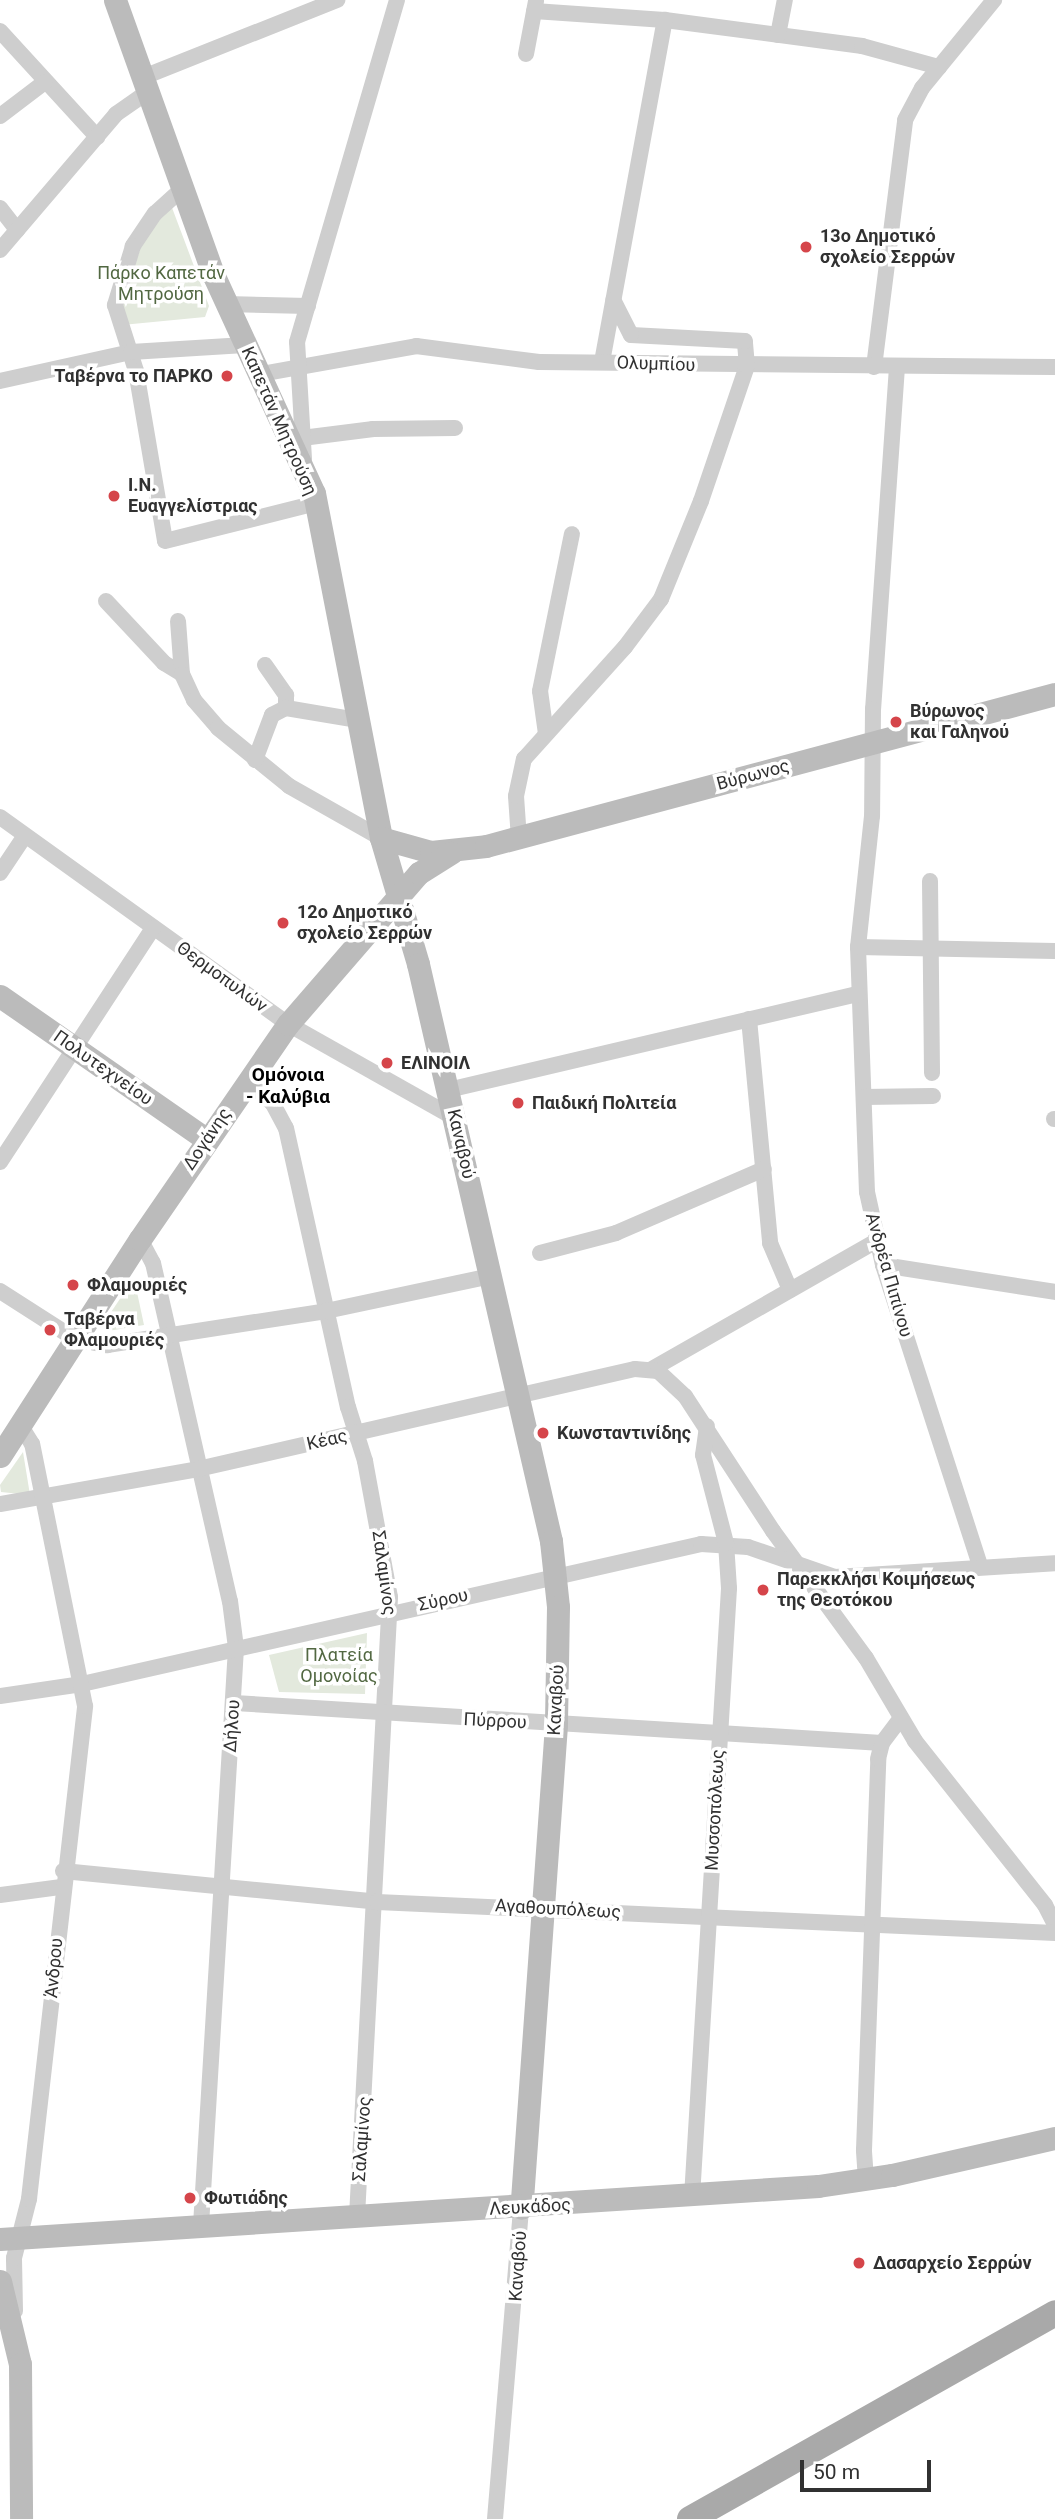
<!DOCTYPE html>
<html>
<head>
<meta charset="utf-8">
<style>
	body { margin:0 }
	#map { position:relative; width:1055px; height:2519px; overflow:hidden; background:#fff; font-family:Roboto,sans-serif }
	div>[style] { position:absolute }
	.green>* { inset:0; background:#e3e9dd }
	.street>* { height:16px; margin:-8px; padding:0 8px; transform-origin:8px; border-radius:8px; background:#cecece }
	.secondary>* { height:23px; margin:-11.5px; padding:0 11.5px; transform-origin:11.5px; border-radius:11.5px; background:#bbb }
	.primary>* { height:26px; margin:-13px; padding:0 13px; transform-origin:13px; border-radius:13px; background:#a9a9a9 }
	.dots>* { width:19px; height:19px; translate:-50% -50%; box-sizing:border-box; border:4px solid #fff; border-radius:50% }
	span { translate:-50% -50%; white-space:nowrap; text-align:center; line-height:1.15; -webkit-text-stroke:7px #fff; paint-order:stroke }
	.poi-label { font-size:18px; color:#313131; font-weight:700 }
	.left { translate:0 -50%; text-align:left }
	.right { translate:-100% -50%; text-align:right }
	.park-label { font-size:18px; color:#526842 }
	.street-label { font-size:18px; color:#313131 }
	.neighbourhood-label { font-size:19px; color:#000; font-weight:700 }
	.scale { position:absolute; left:800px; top:2460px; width:131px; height:32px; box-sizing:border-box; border:4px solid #313131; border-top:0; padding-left:9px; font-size:21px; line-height:24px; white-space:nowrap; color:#313131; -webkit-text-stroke:5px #fff; paint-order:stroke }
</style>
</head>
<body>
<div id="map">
	<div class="green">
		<i style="clip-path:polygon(171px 205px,209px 306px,205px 317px,122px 325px,120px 311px,145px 234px)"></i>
		<i style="clip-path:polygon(134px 1278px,144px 1325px,108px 1331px,101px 1327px)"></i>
		<i style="clip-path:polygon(23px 1452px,30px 1495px,1px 1492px,0 1485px)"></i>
		<i style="clip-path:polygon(367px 1633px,365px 1694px,279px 1692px,269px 1655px)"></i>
	</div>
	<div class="street">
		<i style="left:534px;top:11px;width:131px;rotate:3.9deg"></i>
		<i style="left:665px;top:20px;width:199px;rotate:7.5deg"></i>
		<i style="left:862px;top:46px;width:80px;rotate:15.3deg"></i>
		<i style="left:0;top:31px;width:144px;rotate:47.5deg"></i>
		<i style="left:778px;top:35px;width:36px;rotate:-79deg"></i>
		<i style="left:526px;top:54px;width:54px;rotate:-79.3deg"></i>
		<i style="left:146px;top:76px;width:206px;rotate:-21.7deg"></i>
		<i style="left:0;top:116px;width:56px;rotate:-37.1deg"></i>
		<i style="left:182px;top:189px;width:36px;rotate:138deg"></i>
		<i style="left:155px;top:213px;width:40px;rotate:124deg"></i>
		<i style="left:133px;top:246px;width:62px;rotate:107deg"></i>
		<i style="left:115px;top:305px;width:69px;rotate:72.3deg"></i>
		<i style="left:136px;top:371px;width:172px;rotate:80.3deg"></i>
		<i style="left:165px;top:541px;width:156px;rotate:-14.1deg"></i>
		<i style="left:0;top:208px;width:28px;rotate:52deg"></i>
		<i style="left:0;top:250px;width:179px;rotate:-49.5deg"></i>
		<i style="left:116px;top:114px;width:40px;rotate:-34.9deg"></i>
		<i style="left:225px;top:304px;width:83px;rotate:1.4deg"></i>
		<i style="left:602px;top:362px;width:348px;rotate:-79.6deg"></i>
		<i style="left:874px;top:367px;width:249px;rotate:-82.8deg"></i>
		<i style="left:905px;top:120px;width:36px;rotate:-62deg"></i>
		<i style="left:922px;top:88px;width:114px;rotate:-50.7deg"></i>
		<i style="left:897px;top:367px;width:343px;rotate:94deg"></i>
		<i style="left:873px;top:709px;width:107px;rotate:90.5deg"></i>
		<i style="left:872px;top:816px;width:132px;rotate:96.1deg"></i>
		<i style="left:858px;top:947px;width:245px;rotate:87.9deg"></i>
		<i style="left:867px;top:1192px;width:75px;rotate:77.6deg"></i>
		<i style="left:883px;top:1265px;width:316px;rotate:72.1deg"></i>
		<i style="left:261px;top:374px;width:158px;rotate:-10.2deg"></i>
		<i style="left:416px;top:346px;width:124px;rotate:7.4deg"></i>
		<i style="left:539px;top:362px;width:516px;rotate:0.56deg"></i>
		<i style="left:0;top:381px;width:134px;rotate:-12.5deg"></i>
		<i style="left:131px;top:352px;width:114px;rotate:-3.5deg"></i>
		<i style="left:302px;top:438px;width:72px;rotate:-7.2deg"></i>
		<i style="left:373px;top:429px;width:82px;rotate:-0.7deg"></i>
		<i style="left:304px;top:459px;width:117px;rotate:-93.4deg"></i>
		<i style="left:297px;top:342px;width:356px;rotate:-73.7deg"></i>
		<i style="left:106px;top:601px;width:85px;rotate:46.9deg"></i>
		<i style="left:164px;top:663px;width:21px;rotate:31deg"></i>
		<i style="left:178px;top:621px;width:53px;rotate:85.7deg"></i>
		<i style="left:182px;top:674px;width:29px;rotate:65deg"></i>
		<i style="left:194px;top:700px;width:37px;rotate:49deg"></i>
		<i style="left:218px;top:728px;width:92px;rotate:39.2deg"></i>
		<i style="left:289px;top:786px;width:106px;rotate:29.5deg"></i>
		<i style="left:265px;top:665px;width:37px;rotate:55deg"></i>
		<i style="left:286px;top:695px;width:13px;rotate:90deg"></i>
		<i style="left:546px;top:734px;width:43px;rotate:-97.9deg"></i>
		<i style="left:540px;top:691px;width:160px;rotate:-78.5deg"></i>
		<i style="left:255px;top:760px;width:48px;rotate:-69.3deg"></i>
		<i style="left:272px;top:715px;width:16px;rotate:-27deg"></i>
		<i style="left:286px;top:708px;width:73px;rotate:9.5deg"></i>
		<i style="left:0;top:817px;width:355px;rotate:35.7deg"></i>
		<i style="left:288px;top:1024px;width:192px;rotate:29.4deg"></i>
		<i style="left:519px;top:839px;width:43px;rotate:-94deg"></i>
		<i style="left:516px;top:796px;width:38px;rotate:-78deg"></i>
		<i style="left:524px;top:759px;width:151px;rotate:-48deg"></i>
		<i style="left:625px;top:647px;width:60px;rotate:-53.1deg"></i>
		<i style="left:661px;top:599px;width:106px;rotate:-67.8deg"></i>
		<i style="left:701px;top:501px;width:143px;rotate:-71.2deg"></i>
		<i style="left:747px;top:366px;width:25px;rotate:-95deg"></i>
		<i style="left:745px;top:341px;width:114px;rotate:-177deg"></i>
		<i style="left:631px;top:335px;width:39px;rotate:-117deg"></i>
		<i style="left:0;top:873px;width:43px;rotate:-56.3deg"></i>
		<i style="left:930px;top:881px;width:192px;rotate:89.4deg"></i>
		<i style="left:858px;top:947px;width:197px;rotate:1.2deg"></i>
		<i style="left:749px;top:1019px;width:225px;rotate:84.6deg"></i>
		<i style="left:770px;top:1243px;width:51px;rotate:66.9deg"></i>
		<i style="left:247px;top:1081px;width:35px;rotate:41deg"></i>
		<i style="left:273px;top:1104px;width:27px;rotate:62deg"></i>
		<i style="left:286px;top:1128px;width:286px;rotate:77.5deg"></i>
		<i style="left:348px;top:1407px;width:57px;rotate:72.5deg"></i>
		<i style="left:365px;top:1461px;width:138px;rotate:79.6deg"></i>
		<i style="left:390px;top:1597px;width:620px;rotate:93.05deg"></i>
		<i style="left:448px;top:1090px;width:421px;rotate:-13.2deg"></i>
		<i style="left:864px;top:1097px;width:69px;rotate:-0.8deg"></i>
		<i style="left:1054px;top:1119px;width:1px"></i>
		<i style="left:0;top:1162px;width:280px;rotate:-56.8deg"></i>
		<i style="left:140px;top:1239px;width:27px;rotate:62deg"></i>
		<i style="left:153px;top:1263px;width:347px;rotate:77.2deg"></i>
		<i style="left:230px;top:1601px;width:47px;rotate:82.7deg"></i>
		<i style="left:236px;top:1648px;width:579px;rotate:93.47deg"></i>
		<i style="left:540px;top:1253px;width:79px;rotate:-14.7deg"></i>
		<i style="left:616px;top:1233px;width:161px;rotate:-23.4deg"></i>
		<i style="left:883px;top:1265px;width:174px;rotate:8.9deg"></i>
		<i style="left:0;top:1291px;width:89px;rotate:32.6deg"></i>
		<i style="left:75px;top:1339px;width:33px;rotate:11deg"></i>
		<i style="left:107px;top:1345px;width:222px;rotate:-8.8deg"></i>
		<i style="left:326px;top:1311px;width:169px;rotate:-12deg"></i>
		<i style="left:652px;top:1369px;width:258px;rotate:-29.7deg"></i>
		<i style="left:0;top:1504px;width:201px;rotate:-10deg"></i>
		<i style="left:198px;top:1469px;width:448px;rotate:-12.9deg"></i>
		<i style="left:635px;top:1369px;width:23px;rotate:5deg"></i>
		<i style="left:658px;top:1371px;width:37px;rotate:43deg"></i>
		<i style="left:685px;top:1396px;width:161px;rotate:56.9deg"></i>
		<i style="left:773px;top:1531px;width:157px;rotate:53.8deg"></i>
		<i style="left:866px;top:1658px;width:96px;rotate:59.4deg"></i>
		<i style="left:915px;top:1741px;width:209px;rotate:51.6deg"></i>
		<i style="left:1045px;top:1905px;width:22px;rotate:63deg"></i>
		<i style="left:0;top:1696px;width:83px;rotate:-8.3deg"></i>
		<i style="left:82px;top:1684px;width:635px;rotate:-12.74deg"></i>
		<i style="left:701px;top:1544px;width:47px;rotate:3.7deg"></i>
		<i style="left:748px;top:1547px;width:92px;rotate:19deg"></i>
		<i style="left:835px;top:1577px;width:220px;rotate:-3.6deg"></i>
		<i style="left:234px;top:1703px;width:649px;rotate:3.53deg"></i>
		<i style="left:63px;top:1871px;width:316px;rotate:5.6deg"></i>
		<i style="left:377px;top:1902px;width:679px;rotate:2.62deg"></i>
		<i style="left:0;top:1895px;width:62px;rotate:-7.5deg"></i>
		<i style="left:866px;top:2180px;width:30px;rotate:-94deg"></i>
		<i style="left:864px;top:2150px;width:391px;rotate:-87.9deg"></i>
		<i style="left:878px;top:1759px;width:16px;rotate:-76deg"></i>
		<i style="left:882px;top:1743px;width:31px;rotate:-53deg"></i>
		<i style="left:692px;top:2197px;width:610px;rotate:-86.52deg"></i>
		<i style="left:729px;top:1588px;width:45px;rotate:-93.8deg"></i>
		<i style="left:726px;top:1543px;width:91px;rotate:-104.6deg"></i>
		<i style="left:703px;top:1455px;width:29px;rotate:-82deg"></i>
		<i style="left:15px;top:2311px;width:53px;rotate:-91.1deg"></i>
		<i style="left:14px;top:2258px;width:61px;rotate:-75.7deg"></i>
		<i style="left:29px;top:2199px;width:496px;rotate:-83.5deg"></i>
		<i style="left:85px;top:1706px;width:267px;rotate:-101.4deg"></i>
		<i style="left:32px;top:1444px;width:22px;rotate:-122deg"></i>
		<i style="left:495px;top:2519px;width:312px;rotate:-85.2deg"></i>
	</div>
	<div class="secondary">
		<i style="left:115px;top:0;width:293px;rotate:70.3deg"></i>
		<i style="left:214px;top:276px;width:239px;rotate:65.3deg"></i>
		<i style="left:314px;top:493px;width:351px;rotate:79deg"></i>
		<i style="left:381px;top:838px;width:131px;rotate:73.6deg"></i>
		<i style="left:418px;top:964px;width:592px;rotate:77.02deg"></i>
		<i style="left:551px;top:1541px;width:66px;rotate:83.9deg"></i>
		<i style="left:558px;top:1607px;width:118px;rotate:91deg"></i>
		<i style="left:556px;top:1725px;width:484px;rotate:94.1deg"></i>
		<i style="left:381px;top:838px;width:52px;rotate:15.6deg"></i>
		<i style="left:431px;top:852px;width:55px;rotate:-6.2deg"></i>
		<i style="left:486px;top:846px;width:589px;rotate:-14.96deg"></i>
		<i style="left:0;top:996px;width:251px;rotate:34.8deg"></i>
		<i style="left:0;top:1456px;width:258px;rotate:-57.2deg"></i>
		<i style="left:140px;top:1239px;width:261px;rotate:-55.5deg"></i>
		<i style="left:288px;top:1024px;width:200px;rotate:-49.1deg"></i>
		<i style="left:419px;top:873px;width:38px;rotate:-32deg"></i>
		<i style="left:0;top:2239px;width:820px;rotate:-3.71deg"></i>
		<i style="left:818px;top:2186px;width:75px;rotate:-8.5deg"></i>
		<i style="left:892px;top:2175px;width:167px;rotate:-12.8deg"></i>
		<i style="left:0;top:2281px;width:85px;rotate:76.5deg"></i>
		<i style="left:20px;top:2364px;width:155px;rotate:89.6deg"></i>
	</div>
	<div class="primary">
		<i style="left:690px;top:2519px;width:419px;rotate:-29.4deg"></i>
	</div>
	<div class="dots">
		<i style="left:806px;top:247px;background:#d5454a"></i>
		<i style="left:227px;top:376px;background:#d5454a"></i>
		<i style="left:114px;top:496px;background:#d5454a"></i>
		<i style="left:896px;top:722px;background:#d5454a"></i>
		<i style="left:283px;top:923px;background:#d5454a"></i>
		<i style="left:387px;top:1063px;background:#d5454a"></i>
		<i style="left:518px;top:1103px;background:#d5454a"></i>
		<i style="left:73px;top:1285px;background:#d5454a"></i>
		<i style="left:50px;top:1330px;background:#d5454a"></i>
		<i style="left:543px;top:1433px;background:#d5454a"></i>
		<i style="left:763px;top:1590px;background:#d5454a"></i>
		<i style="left:190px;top:2198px;background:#d5454a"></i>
		<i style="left:859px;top:2263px;background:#d5454a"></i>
	</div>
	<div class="poi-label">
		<span class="left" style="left:820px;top:247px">13ο Δημοτικό<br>σχολείο Σερρών</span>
		<span class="right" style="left:213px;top:376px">Ταβέρνα το ΠΑΡΚΟ</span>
		<span class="left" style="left:128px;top:496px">Ι.Ν.<br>Ευαγγελίστριας</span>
		<span class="left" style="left:910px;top:722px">Βύρωνος<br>και Γαληνού</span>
		<span class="left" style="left:297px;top:923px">12ο Δημοτικό<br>σχολείο Σερρών</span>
		<span class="left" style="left:401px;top:1063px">ΕΛΙΝΟΙΛ</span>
		<span class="left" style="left:532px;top:1103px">Παιδική Πολιτεία</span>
		<span class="left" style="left:87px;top:1285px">Φλαμουριές</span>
		<span class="left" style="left:64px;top:1330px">Ταβέρνα<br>Φλαμουριές</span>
		<span class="left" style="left:557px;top:1433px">Κωνσταντινίδης</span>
		<span class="left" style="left:777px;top:1590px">Παρεκκλήσι Κοιμήσεως<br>της Θεοτόκου</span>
		<span class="left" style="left:204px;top:2198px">Φωτιάδης</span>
		<span class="left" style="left:873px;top:2263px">Δασαρχείο Σερρών</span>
	</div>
	<div class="park-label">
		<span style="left:161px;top:284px">Πάρκο Καπετάν<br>Μητρούση</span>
		<span style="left:339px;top:1666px">Πλατεία<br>Ομονοίας</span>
	</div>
	<div class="street-label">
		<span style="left:656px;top:364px;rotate:2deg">Ολυμπίου</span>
		<span style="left:279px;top:421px;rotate:66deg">Καπετάν Μητρούση</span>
		<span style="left:753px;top:775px;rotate:-15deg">Βύρωνος</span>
		<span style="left:222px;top:977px;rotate:36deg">Θερμοπυλών</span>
		<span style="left:103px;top:1068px;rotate:35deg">Πολυτεχνείου</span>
		<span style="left:207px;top:1139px;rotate:-56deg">Δογάνης</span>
		<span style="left:461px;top:1144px;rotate:77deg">Καναβού</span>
		<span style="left:889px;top:1275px;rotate:74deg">Ανδρέα Πιπίνου</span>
		<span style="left:327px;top:1440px;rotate:-13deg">Κέας</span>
		<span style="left:384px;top:1573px;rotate:82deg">Σαλαμίνος</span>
		<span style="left:443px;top:1600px;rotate:-12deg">Σύρου</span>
		<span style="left:556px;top:1700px;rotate:-87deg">Καναβού</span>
		<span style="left:495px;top:1721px;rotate:3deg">Πύρρου</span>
		<span style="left:232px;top:1726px;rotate:-86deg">Δήλου</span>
		<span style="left:715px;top:1810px;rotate:-87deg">Μυσσοπόλεως</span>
		<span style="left:558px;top:1909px;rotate:3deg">Αγαθουπόλεως</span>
		<span style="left:54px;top:1968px;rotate:-85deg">Άνδρου</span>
		<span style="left:362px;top:2139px;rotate:-86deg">Σαλαμίνος</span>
		<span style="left:530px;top:2207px;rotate:-3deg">Λευκάδος</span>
		<span style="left:518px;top:2266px;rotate:-86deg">Καναβού</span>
	</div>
	<div class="neighbourhood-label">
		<span style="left:288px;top:1086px">Ομόνοια<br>- Καλύβια</span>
	</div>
	<div class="scale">50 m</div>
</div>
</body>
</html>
